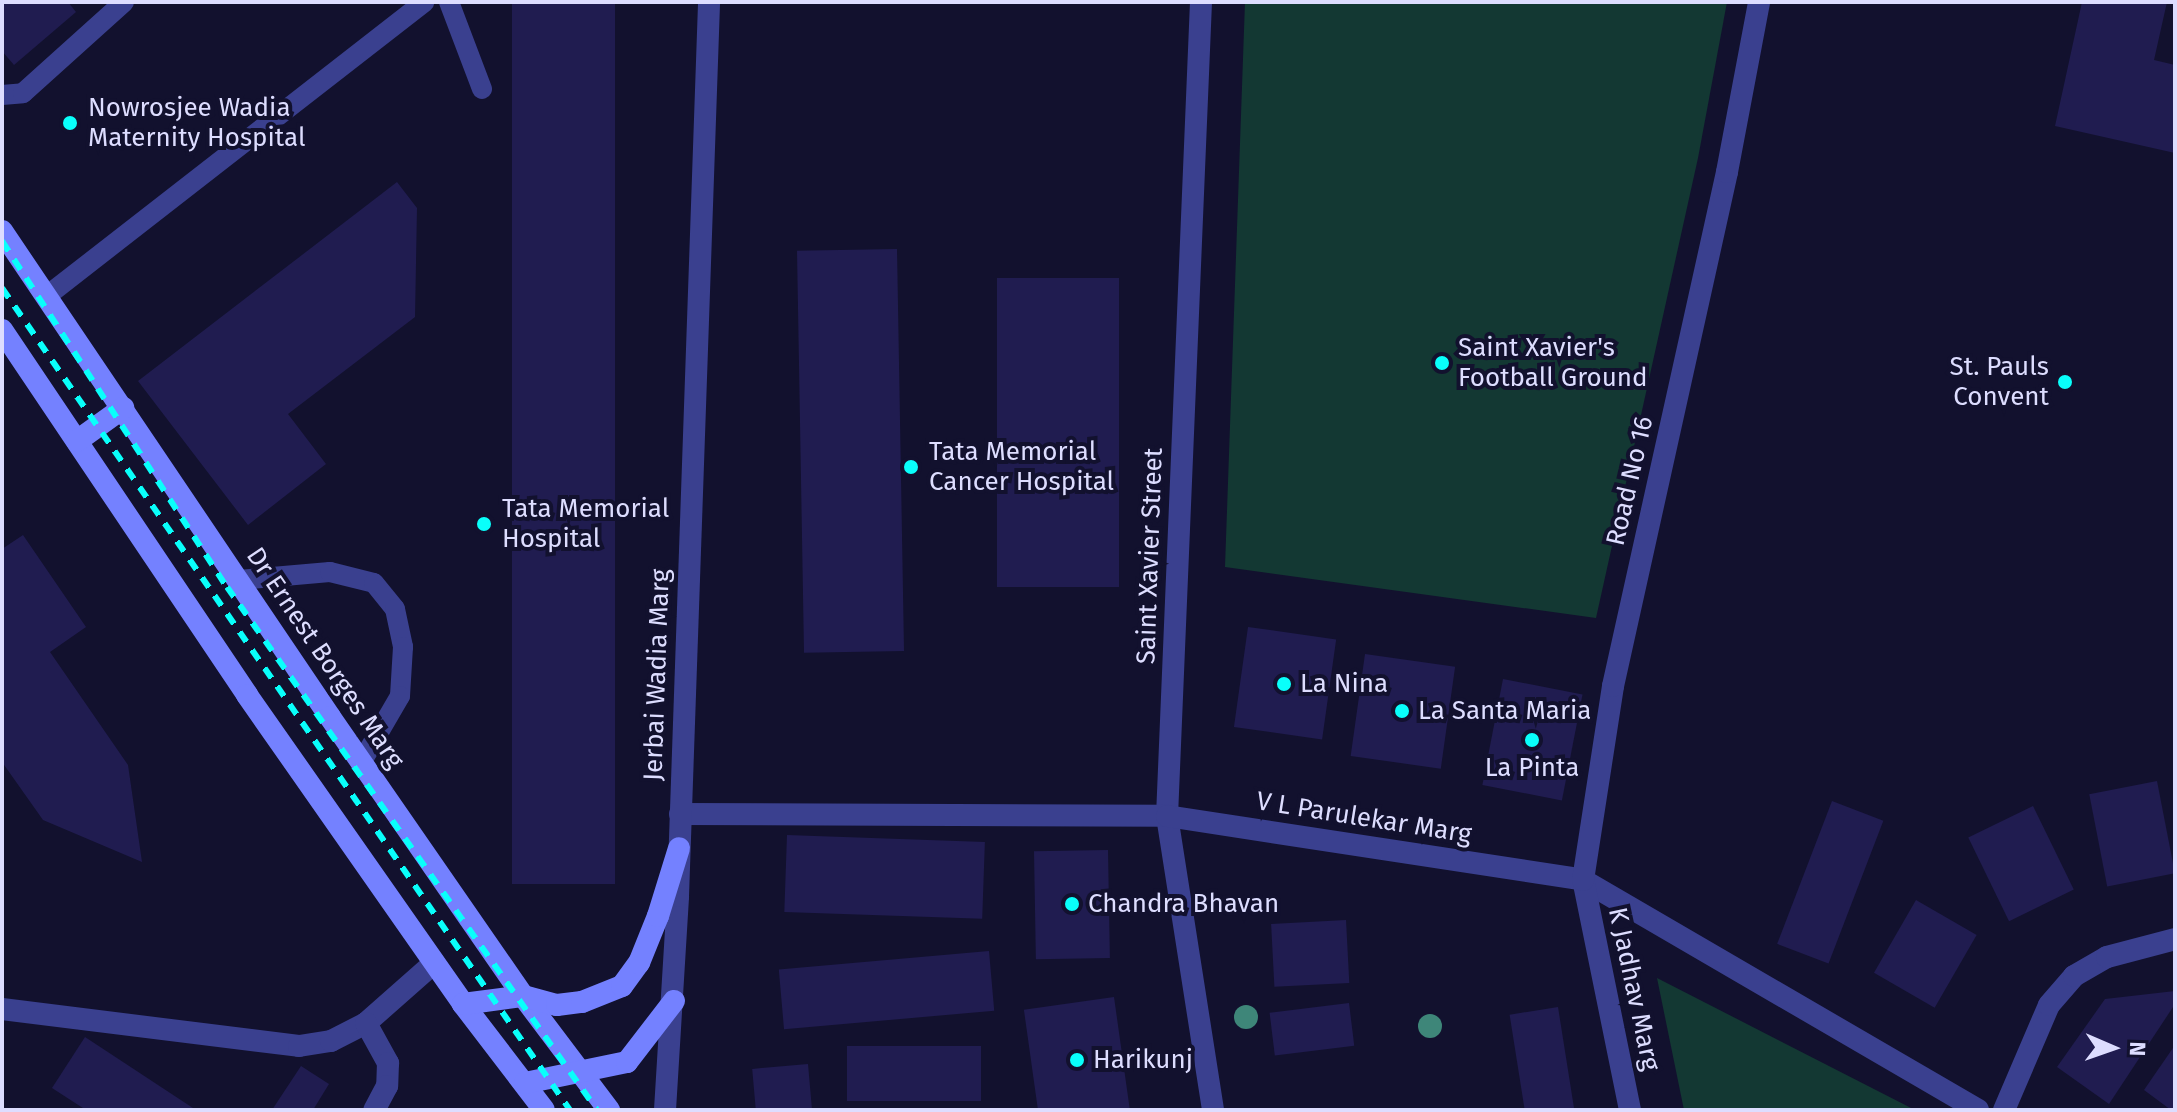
<!DOCTYPE html>
<html>
<head>
<meta charset="utf-8">
<style>
	body { margin:0 }
	#map { position:relative; width:2177px; height:1112px; overflow:hidden; background:#12112e; font-family:"Fira Sans",sans-serif }
	div>[style] { position:absolute }
	.green>* { inset:0; background:#133833 }
	.building>* { inset:0; background:#201c50; transform-origin:0 0 }
	.service>* { height:20px; margin:-10px; padding:0 10px; transform-origin:10px; border-radius:10px; background:#3a408f }
	.minor>* { height:22px; margin:-11px; padding:0 11px; transform-origin:11px; border-radius:11px; background:#3a408f }
	.tertiary>* { height:22px; margin:-11px; padding:0 11px; transform-origin:11px; border-radius:11px; background:#3a408f }
	.secondary>* { height:22px; margin:-11px; padding:0 11px; transform-origin:11px; border-radius:11px; background:#7481ff }
	.rail>* { height:6px; margin-top:-3px; transform-origin:0; background:repeating-linear-gradient(90deg,#09fffb 0 12px,transparent 0 22px) }
	.trees>* { width:24px; height:24px; margin:-12px; border-radius:50%; background:#3e8679 }
	.dots>* { width:22px; height:22px; translate:-50% -50%; box-sizing:border-box; border:4px solid #12112e; border-radius:50% }
	span { translate:-50% -50%; white-space:nowrap; text-align:center; line-height:1.15; -webkit-text-stroke:8px #12112e; paint-order:stroke }
	.poi-label { font-size:26px; color:#ddf }
	.left { translate:0 -50%; text-align:left }
	.right { translate:-100% -50%; text-align:right }
	.street-label { font-size:26px; color:#ddf }
	.frame { position:absolute; inset:0; border:4px solid #ddf; pointer-events:none }
	.north { position:absolute; left:2073px; top:1008px; width:80px; height:80px; -webkit-text-stroke:6px #12112e; paint-order:stroke; rotate:92deg; font-size:22px; font-weight:700; line-height:32px; text-align:center; color:#ddf }
	.north::after { content:''; display:block; margin:auto; width:28px; height:36px; background:#ddf; clip-path:polygon(50% 0,100% 100%,50% 72%,0 100%) }
</style>
</head>
<body>
<div id="map">
	<div class="green">
		<i style="clip-path:polygon(1245px 2px,1727px 2px,1698px 158px,1596px 618px,1225px 567px)"></i>
		<i style="clip-path:polygon(1657px 978px,1915px 1110px,1684px 1110px)"></i>
	</div>
	<div class="building">
		<i style="clip-path:polygon(2px 2px,68px 2px,76px 12px,14px 65px,2px 51px)"></i>
		<i style="left:512px;top:2px;width:103px;height:882px"></i>
		<i style="clip-path:polygon(2082px 2px,2167px 2px,2154px 60px,2175px 65px,2175px 153px,2055px 126px)"></i>
		<i style="clip-path:polygon(397px 182px,417px 208px,415px 317px,288px 414px,326px 464px,248px 525px,138px 381px)"></i>
		<i style="left:897px;top:249px;width:402px;height:100px;rotate:89deg"></i>
		<i style="left:997px;top:278px;width:122px;height:309px"></i>
		<i style="clip-path:polygon(23px 535px,86px 627px,50px 652px,128px 765px,142px 862px,43px 820px,2px 762px,2px 549px)"></i>
		<i style="left:1248px;top:627px;width:89px;height:101px;rotate:8deg"></i>
		<i style="left:1365px;top:654px;width:91px;height:103px;rotate:8deg"></i>
		<i style="left:1503px;top:679px;width:81px;height:108px;rotate:11deg"></i>
		<i style="left:2157px;top:781px;width:94px;height:69px;rotate:79deg"></i>
		<i style="left:1832px;top:801px;width:55px;height:153px;rotate:21deg"></i>
		<i style="left:2033px;top:806px;width:93px;height:72px;rotate:64deg"></i>
		<i style="left:787px;top:835px;width:198px;height:77px;rotate:2deg"></i>
		<i style="left:1108px;top:850px;width:108px;height:74px;rotate:89deg"></i>
		<i style="left:1916px;top:900px;width:70px;height:84px;rotate:30deg"></i>
		<i style="left:1346px;top:920px;width:63px;height:75px;rotate:87deg"></i>
		<i style="left:989px;top:951px;width:60px;height:211px;rotate:85deg"></i>
		<i style="clip-path:polygon(2175px 991px,2175px 1004px,2109px 1104px,2057px 1067px,2105px 999px)"></i>
		<i style="left:1114px;top:997px;width:114px;height:91px;rotate:82deg"></i>
		<i style="left:1349px;top:1003px;width:43px;height:80px;rotate:83deg"></i>
		<i style="left:1558px;top:1007px;width:104px;height:49px;rotate:81deg"></i>
		<i style="clip-path:polygon(85px 1037px,196px 1110px,86px 1110px,52px 1088px)"></i>
		<i style="clip-path:polygon(2175px 1045px,2175px 1110px,2171px 1110px,2144px 1090px)"></i>
		<i style="left:847px;top:1046px;width:134px;height:55px"></i>
		<i style="left:808px;top:1064px;width:46px;height:56px;rotate:85deg"></i>
		<i style="clip-path:polygon(301px 1066px,329px 1084px,313px 1110px,272px 1110px)"></i>
	</div>
	<div class="service">
		<i style="left:449px;top:2px;width:93px;rotate:69.2deg"></i>
		<i style="left:2px;top:95px;width:21px;rotate:-5deg"></i>
		<i style="left:23px;top:93px;width:136px;rotate:-42deg"></i>
		<i style="left:48px;top:295px;width:477px;rotate:-37.9deg"></i>
		<i style="left:238px;top:580px;width:92px;rotate:-5deg"></i>
		<i style="left:330px;top:572px;width:45px;rotate:14deg"></i>
		<i style="left:374px;top:583px;width:33px;rotate:51deg"></i>
		<i style="left:395px;top:609px;width:39px;rotate:78deg"></i>
		<i style="left:403px;top:647px;width:49px;rotate:93.5deg"></i>
		<i style="left:400px;top:696px;width:78px;rotate:120.2deg"></i>
	</div>
	<div class="minor">
		<i style="left:1201px;top:2px;width:815px;rotate:92.39deg"></i>
		<i style="left:1167px;top:816px;width:298px;rotate:81.1deg"></i>
		<i style="left:680px;top:814px;width:487px;rotate:0.2deg"></i>
		<i style="left:1167px;top:816px;width:421px;rotate:8.7deg"></i>
		<i style="left:1583px;top:880px;width:457px;rotate:30.2deg"></i>
		<i style="left:2px;top:1009px;width:299px;rotate:7.1deg"></i>
		<i style="left:299px;top:1046px;width:32px;rotate:-9deg"></i>
		<i style="left:331px;top:1041px;width:39px;rotate:-27deg"></i>
		<i style="left:366px;top:1023px;width:91px;rotate:-41.4deg"></i>
		<i style="left:366px;top:1023px;width:46px;rotate:61.2deg"></i>
		<i style="left:388px;top:1063px;width:23px;rotate:92deg"></i>
		<i style="left:387px;top:1086px;width:27px;rotate:118deg"></i>
		<i style="left:1630px;top:1110px;width:235px;rotate:-101.5deg"></i>
		<i style="left:1583px;top:880px;width:196px;rotate:-81.2deg"></i>
		<i style="left:1613px;top:686px;width:526px;rotate:-77.49deg"></i>
		<i style="left:1727px;top:172px;width:173px;rotate:-79.3deg"></i>
		<i style="left:2004px;top:1110px;width:114px;rotate:-66.8deg"></i>
		<i style="left:2049px;top:1005px;width:38px;rotate:-49deg"></i>
		<i style="left:2074px;top:976px;width:38px;rotate:-30deg"></i>
		<i style="left:2107px;top:957px;width:70px;rotate:-14.8deg"></i>
	</div>
	<div class="tertiary">
		<i style="left:665px;top:1110px;width:214px;rotate:-86.5deg"></i>
		<i style="left:678px;top:896px;width:895px;rotate:-88.01deg"></i>
	</div>
	<div class="secondary">
		<i style="left:2px;top:231px;width:586px;rotate:55.98deg"></i>
		<i style="left:330px;top:717px;width:339px;rotate:55.3deg"></i>
		<i style="left:523px;top:996px;width:143px;rotate:53deg"></i>
		<i style="left:2px;top:330px;width:440px;rotate:56.1deg"></i>
		<i style="left:247px;top:695px;width:377px;rotate:55deg"></i>
		<i style="left:463px;top:1004px;width:133px;rotate:52.6deg"></i>
		<i style="left:77px;top:441px;width:57px;rotate:-35.7deg"></i>
		<i style="left:463px;top:1004px;width:61px;rotate:-7.6deg"></i>
		<i style="left:523px;top:996px;width:35px;rotate:15deg"></i>
		<i style="left:557px;top:1005px;width:25px;rotate:-7deg"></i>
		<i style="left:582px;top:1002px;width:43px;rotate:-21.8deg"></i>
		<i style="left:622px;top:986px;width:29px;rotate:-54deg"></i>
		<i style="left:639px;top:963px;width:51px;rotate:-68deg"></i>
		<i style="left:658px;top:916px;width:71px;rotate:-72.8deg"></i>
		<i style="left:525px;top:1083px;width:104px;rotate:-11.6deg"></i>
		<i style="left:627px;top:1062px;width:77px;rotate:-52.4deg"></i>
	</div>
	<div class="rail">
		<i style="left:2px;top:241px;width:413px;rotate:57deg"></i>
		<i style="left:227px;top:587px;width:641px;rotate:54.72deg"></i>
		<i style="left:2px;top:288px;width:999px;rotate:55.36deg"></i>
	</div>
	<div class="trees">
		<i style="left:1246px;top:1017px"></i>
		<i style="left:1430px;top:1026px"></i>
	</div>
	<div class="dots">
		<i style="left:70px;top:123px;background:#09fffb"></i>
		<i style="left:1442px;top:363px;background:#09fffb"></i>
		<i style="left:2065px;top:382px;background:#09fffb"></i>
		<i style="left:911px;top:467px;background:#09fffb"></i>
		<i style="left:484px;top:524px;background:#09fffb"></i>
		<i style="left:1284px;top:684px;background:#09fffb"></i>
		<i style="left:1402px;top:711px;background:#09fffb"></i>
		<i style="left:1532px;top:740px;background:#09fffb"></i>
		<i style="left:1072px;top:904px;background:#09fffb"></i>
		<i style="left:1077px;top:1060px;background:#09fffb"></i>
	</div>
	<div class="poi-label">
		<span class="left" style="left:88px;top:123px">Nowrosjee Wadia<br>Maternity Hospital</span>
		<span class="left" style="left:1458px;top:363px">Saint Xavier's<br>Football Ground</span>
		<span class="right" style="left:2049px;top:382px">St. Pauls<br>Convent</span>
		<span class="left" style="left:929px;top:467px">Tata Memorial<br>Cancer Hospital</span>
		<span class="left" style="left:502px;top:524px">Tata Memorial<br>Hospital</span>
		<span class="left" style="left:1300px;top:684px">La Nina</span>
		<span class="left" style="left:1418px;top:711px">La Santa Maria</span>
		<span style="left:1532px;top:768px">La Pinta</span>
		<span class="left" style="left:1088px;top:904px">Chandra Bhavan</span>
		<span class="left" style="left:1093px;top:1060px">Harikunj</span>
	</div>
	<div class="street-label">
		<span style="left:1630px;top:481px;rotate:-77deg">Road No 16</span>
		<span style="left:1150px;top:556px;rotate:-88deg">Saint Xavier Street</span>
		<span style="left:325px;top:658px;rotate:56deg">Dr Ernest Borges Marg</span>
		<span style="left:657px;top:675px;rotate:-88deg">Jerbai Wadia Marg</span>
		<span style="left:1364px;top:818px;rotate:9deg">V L Parulekar Marg</span>
		<span style="left:1634px;top:989px;rotate:78deg">K Jadhav Marg</span>
	</div>
	<div class="frame"></div>
	<div class="north">N</div>
</div>
</body>
</html>
